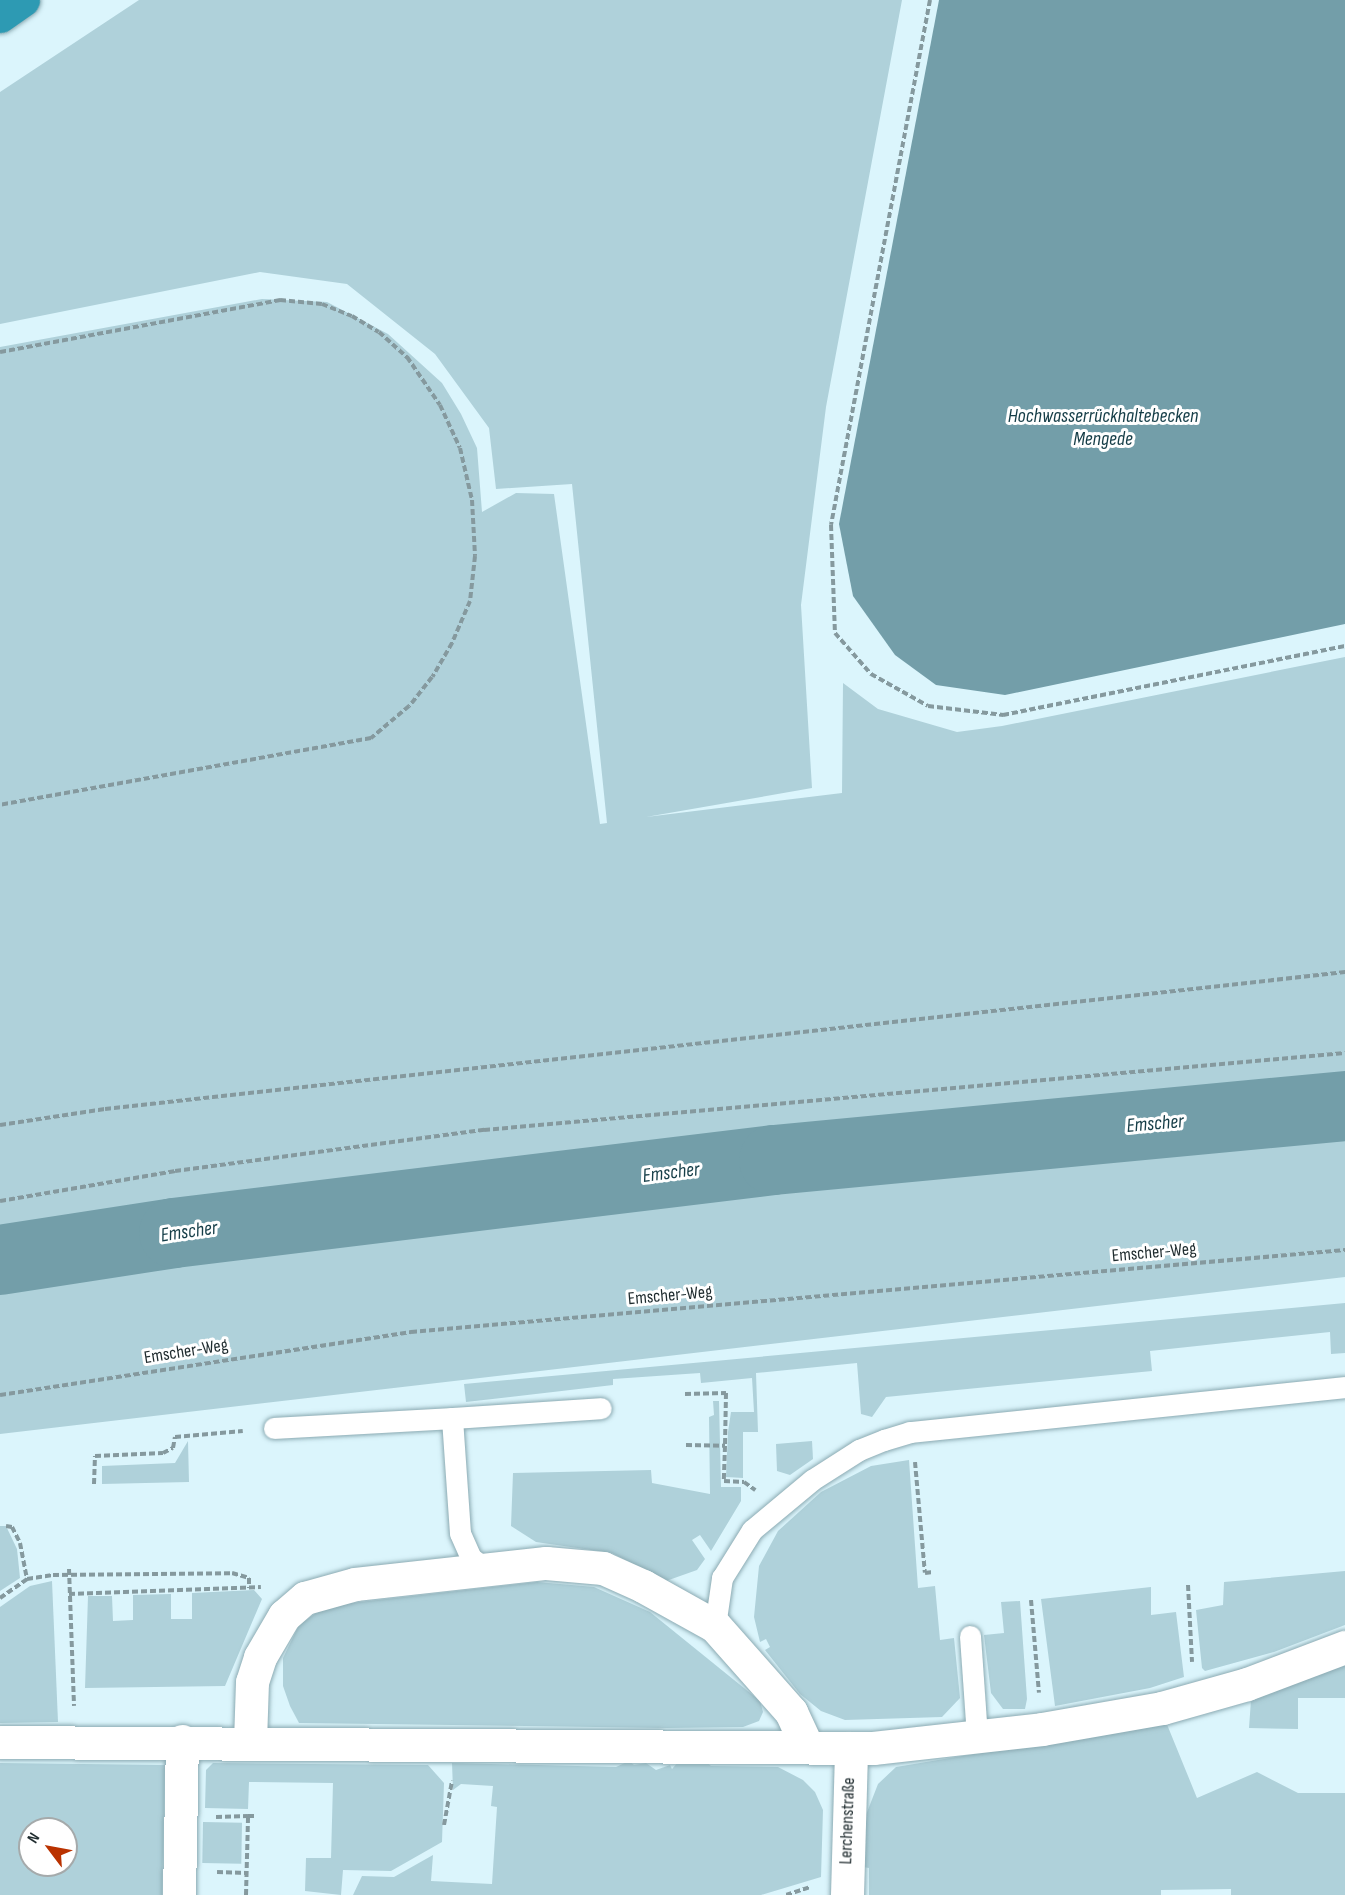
<!DOCTYPE html>
<html>
<head>
<meta charset="utf-8">
<style>
	body { margin:0 }
	#map { position:relative; width:1345px; height:1895px; overflow:hidden; background:#dbf5fc; font-family:"Sofia Sans Condensed",sans-serif }
	div>[style] { position:absolute }
	.green>* { inset:0; background:#afd1da; transform-origin:0 0 }
	.water>* { inset:0; background:#739ea9 }
	.river>* { height:70px; margin:-35px; padding:0 35px; transform-origin:35px; border-radius:35px; background:#739ea9 }
	.path>* { height:4px; margin-top:-2px; transform-origin:0; background:repeating-linear-gradient(90deg,#85999e 0 6px,transparent 0 9px) }
	.roads { filter:drop-shadow(0 0 2px #8baab2) drop-shadow(0 0 2px #8baab2) }
	.lane>* { height:21px; margin:-10.5px; padding:0 10.5px; transform-origin:10.5px; border-radius:10.5px; background:#fff }
	.street>* { height:33px; margin:-16.5px; padding:0 16.5px; transform-origin:16.5px; border-radius:16.5px; background:#fff }
	.highway>* { height:33px; margin:-16.5px; padding:0 16.5px; transform-origin:16.5px; border-radius:16.5px; background:#2d9ab3 }
	span { translate:-50% -50%; white-space:nowrap; text-align:center; line-height:1.15; -webkit-text-stroke:6px #fff; paint-order:stroke }
	.street-label { font-size:18px; color:#1f2b2e }
	.water-label { font-size:20px; color:#153d47; font-style:italic }
	.north { position:absolute; left:18px; top:1817px; width:60px; height:60px; box-sizing:border-box; background:#fff; border:2px solid #a5aaab; border-radius:50%; rotate:302deg; font-size:16px; font-weight:700; line-height:24px; text-align:center; color:#1f2b2e }
	.north::after { content:''; display:block; margin:auto; width:21px; height:27px; background:#ba3200; clip-path:polygon(50% 0,100% 100%,50% 72%,0 100%) }
</style>
</head>
<body>
<div id="map">
	<div class="green">
		<i style="clip-path:polygon(139px 0,902px 0,826px 407px,801px 605px,812px 788px,646px 817px,842px 793px,843px 683px,878px 709px,957px 732px,1002px 726px,1345px 657px,1345px 1277px,0 1434px,0 347px,262px 299px,327px 302px,388px 334px,442px 383px,461px 414px,477px 448px,482px 512px,516px 493px,554px 494px,600px 824px,607px 823px,572px 484px,496px 489px,489px 428px,435px 354px,347px 284px,260px 272px,0 324px,0 92px)"></i>
		<i style="clip-path:polygon(1345px 1303px,1345px 1353px,1331px 1354px,1330px 1332px,1150px 1351px,1152px 1371px,886px 1397px,872px 1417px,861px 1414px,857px 1363px,756px 1373px,758px 1432px,743px 1432px,743px 1478px,726px 1477px,728px 1432px,731px 1412px,754px 1412px,752px 1378px,701px 1383px,700px 1373px,613px 1379px,613px 1385px,466px 1402px,464px 1384px)"></i>
		<i style="clip-path:polygon(713px 1401px,719px 1401px,721px 1487px,741px 1487px,741px 1501px,711px 1551px,700px 1535px,692px 1540px,705px 1559px,697px 1570px,666px 1581px,612px 1553px,536px 1542px,511px 1526px,513px 1473px,651px 1470px,652px 1483px,710px 1494px,709px 1417px,714px 1415px)"></i>
		<i style="clip-path:polygon(188px 1441px,189px 1482px,102px 1484px,102px 1466px,175px 1463px)"></i>
		<i style="clip-path:polygon(812px 1441px,813px 1459px,790px 1475px,777px 1471px,776px 1444px)"></i>
		<i style="clip-path:polygon(909px 1460px,918px 1588px,935px 1586px,940px 1640px,954px 1638px,960px 1698px,942px 1717px,845px 1720px,821px 1711px,800px 1694px,765px 1650px,770px 1647px,766px 1639px,760px 1642px,754px 1617px,759px 1566px,778px 1531px,821px 1492px,871px 1466px)"></i>
		<i style="clip-path:polygon(0 1526px,6px 1526px,17px 1549px,20px 1578px,0 1591px)"></i>
		<i style="clip-path:polygon(1345px 1571px,1345px 1625px,1274px 1652px,1205px 1671px,1202px 1668px,1196px 1610px,1223px 1605px,1224px 1582px)"></i>
		<i style="clip-path:polygon(52px 1581px,58px 1722px,0 1723px,0 1607px,30px 1586px)"></i>
		<i style="clip-path:polygon(537px 1582px,594px 1587px,650px 1612px,760px 1701px,763px 1712px,759px 1721px,743px 1727px,667px 1728px,299px 1723px,290px 1706px,283px 1686px,283px 1658px,299px 1625px,316px 1613px,333px 1605px)"></i>
		<i style="clip-path:polygon(1151px 1587px,1151px 1615px,1176px 1612px,1184px 1677px,1150px 1688px,1055px 1706px,1041px 1599px)"></i>
		<i style="clip-path:polygon(254px 1590px,262px 1599px,225px 1686px,85px 1688px,88px 1596px,112px 1596px,113px 1621px,133px 1620px,133px 1595px,171px 1594px,171px 1619px,192px 1619px,192px 1593px)"></i>
		<i style="clip-path:polygon(1020px 1601px,1027px 1699px,1025px 1709px,1003px 1709px,991px 1693px,984px 1635px,1004px 1633px,1001px 1602px)"></i>
		<i style="clip-path:polygon(1345px 1665px,1345px 1698px,1298px 1698px,1298px 1729px,1249px 1728px,1251px 1700px)"></i>
		<i style="clip-path:polygon(1166px 1722px,1197px 1798px,1257px 1772px,1298px 1793px,1345px 1793px,1345px 1895px,1231px 1895px,1231px 1889px,1161px 1890px,1161px 1895px,869px 1895px,869px 1868px,863px 1867px,864px 1820px,878px 1784px,896px 1767px)"></i>
		<i style="clip-path:polygon(704px 1760px,711px 1766px,778px 1767px,803px 1780px,815px 1792px,823px 1810px,821px 1877px,761px 1895px,353px 1895px,362px 1876px,394px 1877px,433px 1855px,431px 1881px,492px 1884px,497px 1807px,491px 1806px,493px 1786px,461px 1784px,453px 1790px,452px 1763px,616px 1767px,629px 1761px,634px 1765px,646px 1763px,656px 1770px,670px 1765px,672px 1769px,679px 1761px)"></i>
		<i style="clip-path:polygon(evenodd,0 1763px,165px 1765px,162px 1895px,0 1895px,0 1763px,30px 1829px,66px 1829px,66px 1865px,30px 1865px,30px 1829px)"></i>
		<i style="clip-path:polygon(213px 1763px,428px 1765px,444px 1783px,442px 1842px,391px 1871px,343px 1870px,341px 1895px,305px 1891px,306px 1858px,331px 1858px,333px 1783px,249px 1782px,248px 1809px,205px 1808px,206px 1770px)"></i>
		<i style="left:203px;top:1822px;width:39px;height:41px;rotate:1deg"></i>
	</div>
	<div class="water">
		<i style="clip-path:polygon(939px 0,1345px 0,1345px 624px,1005px 695px,936px 685px,895px 655px,853px 596px,839px 524px)"></i>
	</div>
	<div class="river">
		<i style="left:0;top:1260px;width:176px;rotate:-8.8deg"></i>
		<i style="left:174px;top:1233px;width:604px;rotate:-6.94deg"></i>
		<i style="left:774px;top:1160px;width:574px;rotate:-5.4deg"></i>
	</div>
	<div class="path">
		<i style="left:930px;top:0;width:534px;rotate:100.68deg"></i>
		<i style="left:831px;top:525px;width:108px;rotate:87.9deg"></i>
		<i style="left:835px;top:633px;width:55px;rotate:48.7deg"></i>
		<i style="left:871px;top:674px;width:65px;rotate:29.3deg"></i>
		<i style="left:928px;top:706px;width:76px;rotate:6.8deg"></i>
		<i style="left:1003px;top:715px;width:349px;rotate:-11.4deg"></i>
		<i style="left:0;top:352px;width:285px;rotate:-10.5deg"></i>
		<i style="left:280px;top:300px;width:42px;rotate:5.4deg"></i>
		<i style="left:322px;top:304px;width:32px;rotate:22deg"></i>
		<i style="left:352px;top:316px;width:31px;rotate:31deg"></i>
		<i style="left:379px;top:332px;width:38px;rotate:42deg"></i>
		<i style="left:407px;top:357px;width:58px;rotate:55.5deg"></i>
		<i style="left:440px;top:405px;width:47px;rotate:65.1deg"></i>
		<i style="left:460px;top:448px;width:53px;rotate:77deg"></i>
		<i style="left:472px;top:500px;width:56px;rotate:86.9deg"></i>
		<i style="left:475px;top:556px;width:45px;rotate:96.3deg"></i>
		<i style="left:470px;top:601px;width:46px;rotate:113.2deg"></i>
		<i style="left:452px;top:643px;width:39px;rotate:120deg"></i>
		<i style="left:432px;top:677px;width:37px;rotate:128deg"></i>
		<i style="left:409px;top:706px;width:50px;rotate:139.9deg"></i>
		<i style="left:371px;top:738px;width:377px;rotate:169.8deg"></i>
		<i style="left:0;top:1125px;width:106px;rotate:-8.7deg"></i>
		<i style="left:105px;top:1109px;width:1248px;rotate:-6.3deg"></i>
		<i style="left:0;top:1201px;width:178px;rotate:-9.7deg"></i>
		<i style="left:175px;top:1171px;width:312px;rotate:-7.6deg"></i>
		<i style="left:484px;top:1130px;width:864px;rotate:-5.11deg"></i>
		<i style="left:685px;top:1394px;width:41px;rotate:-1.4deg"></i>
		<i style="left:726px;top:1393px;width:53px;rotate:91.1deg"></i>
		<i style="left:0;top:1395px;width:416px;rotate:-8.7deg"></i>
		<i style="left:411px;top:1332px;width:938px;rotate:-5.02deg"></i>
		<i style="left:686px;top:1445px;width:39px;rotate:1deg"></i>
		<i style="left:725px;top:1446px;width:35px;rotate:92deg"></i>
		<i style="left:724px;top:1481px;width:20px;rotate:3deg"></i>
		<i style="left:744px;top:1482px;width:14px;rotate:36deg"></i>
		<i style="left:915px;top:1462px;width:111px;rotate:84.9deg"></i>
		<i style="left:925px;top:1573px;width:8px;rotate:-7deg"></i>
		<i style="left:94px;top:1484px;width:28px;rotate:-88deg"></i>
		<i style="left:95px;top:1456px;width:68px;rotate:-2.5deg"></i>
		<i style="left:163px;top:1453px;width:11px;rotate:-27deg"></i>
		<i style="left:173px;top:1448px;width:11px;rotate:-80deg"></i>
		<i style="left:175px;top:1437px;width:68px;rotate:-5deg"></i>
		<i style="left:6px;top:1526px;width:6px;rotate:9deg"></i>
		<i style="left:12px;top:1527px;width:18px;rotate:63deg"></i>
		<i style="left:20px;top:1543px;width:37px;rotate:79deg"></i>
		<i style="left:69px;top:1569px;width:137px;rotate:87.9deg"></i>
		<i style="left:1188px;top:1585px;width:77px;rotate:87deg"></i>
		<i style="left:69px;top:1594px;width:192px;rotate:-2.1deg"></i>
		<i style="left:0;top:1598px;width:33px;rotate:-35deg"></i>
		<i style="left:27px;top:1579px;width:26px;rotate:-9deg"></i>
		<i style="left:53px;top:1575px;width:179px;rotate:-0.6deg"></i>
		<i style="left:232px;top:1573px;width:18px;rotate:16deg"></i>
		<i style="left:249px;top:1578px;width:10px;rotate:90deg"></i>
		<i style="left:1031px;top:1600px;width:93px;rotate:85.1deg"></i>
		<i style="left:216px;top:1817px;width:32px;rotate:-2deg"></i>
		<i style="left:444px;top:1825px;width:45px;rotate:-79.7deg"></i>
		<i style="left:217px;top:1872px;width:30px;rotate:2deg"></i>
		<i style="left:246px;top:1895px;width:79px;rotate:-88.5deg"></i>
		<i style="left:248px;top:1816px;width:6px"></i>
		<i style="left:786px;top:1895px;width:26px;rotate:-18deg"></i>
	</div>
	<div class="roads">
		<div class="lane">
			<i style="left:274px;top:1428px;width:178px;rotate:-3.2deg"></i>
			<i style="left:483px;top:1567px;width:15px;rotate:-143deg"></i>
			<i style="left:471px;top:1558px;width:27px;rotate:-114deg"></i>
			<i style="left:460px;top:1533px;width:115px;rotate:-94deg"></i>
			<i style="left:452px;top:1418px;width:149px;rotate:-3.8deg"></i>
			<i style="left:715px;top:1626px;width:49px;rotate:-81.7deg"></i>
			<i style="left:722px;top:1578px;width:57px;rotate:-58deg"></i>
			<i style="left:752px;top:1530px;width:78px;rotate:-39.8deg"></i>
			<i style="left:812px;top:1480px;width:56px;rotate:-32.6deg"></i>
			<i style="left:859px;top:1450px;width:27px;rotate:-22deg"></i>
			<i style="left:884px;top:1440px;width:27px;rotate:-17deg"></i>
			<i style="left:910px;top:1432px;width:437px;rotate:-5.9deg"></i>
			<i style="left:970px;top:1636px;width:101px;rotate:86deg"></i>
		</div>
		<div class="street">
			<i style="left:0;top:1742px;width:873px;rotate:0.39deg"></i>
			<i style="left:873px;top:1748px;width:170px;rotate:-6.4deg"></i>
			<i style="left:1042px;top:1729px;width:122px;rotate:-9.9deg"></i>
			<i style="left:1162px;top:1708px;width:88px;rotate:-15.8deg"></i>
			<i style="left:1247px;top:1684px;width:105px;rotate:-20.7deg"></i>
			<i style="left:250px;top:1742px;width:60px;rotate:-88.1deg"></i>
			<i style="left:252px;top:1682px;width:26px;rotate:-72deg"></i>
			<i style="left:260px;top:1657px;width:48px;rotate:-59.7deg"></i>
			<i style="left:284px;top:1616px;width:28px;rotate:-41deg"></i>
			<i style="left:305px;top:1598px;width:52px;rotate:-15.6deg"></i>
			<i style="left:355px;top:1584px;width:192px;rotate:-6.3deg"></i>
			<i style="left:546px;top:1563px;width:57px;rotate:5deg"></i>
			<i style="left:603px;top:1568px;width:44px;rotate:24.2deg"></i>
			<i style="left:643px;top:1586px;width:82px;rotate:29.1deg"></i>
			<i style="left:715px;top:1626px;width:115px;rotate:48.5deg"></i>
			<i style="left:791px;top:1712px;width:38px;rotate:65deg"></i>
			<i style="left:179px;top:1895px;width:154px;rotate:-88.9deg"></i>
			<i style="left:847px;top:1895px;width:147px;rotate:-88.4deg"></i>
		</div>
		<div class="highway">
			<i style="left:0;top:16px;width:28px;rotate:-35deg"></i>
		</div>
	</div>
	<div class="street-label">
		<span style="left:1154px;top:1253px;rotate:-5deg">Emscher-Weg</span>
		<span style="left:670px;top:1296px;rotate:-5deg">Emscher-Weg</span>
		<span style="left:186px;top:1352px;rotate:-9deg">Emscher-Weg</span>
		<span style="left:848px;top:1821px;rotate:-88deg">Lerchenstraße</span>
	</div>
	<div class="water-label">
		<span style="left:1103px;top:428px">Hochwasserrückhaltebecken<br>Mengede</span>
		<span style="left:1155px;top:1124px;rotate:-5deg">Emscher</span>
		<span style="left:671px;top:1173px;rotate:-7deg">Emscher</span>
		<span style="left:189px;top:1232px;rotate:-8deg">Emscher</span>
	</div>
	<div class="north">N</div>
</div>
</body>
</html>
